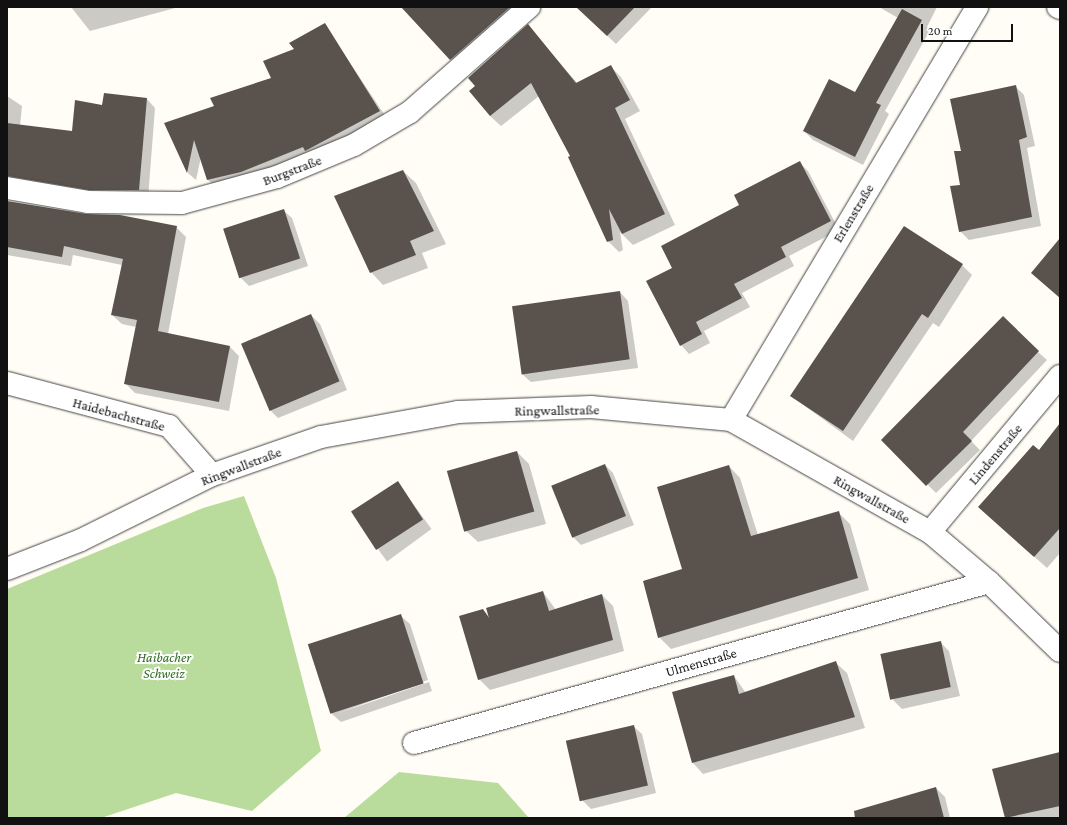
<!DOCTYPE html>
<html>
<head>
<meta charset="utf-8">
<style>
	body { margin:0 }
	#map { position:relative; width:1067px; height:825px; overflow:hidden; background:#fffdf5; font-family:"Crimson Pro",serif }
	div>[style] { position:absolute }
	.forest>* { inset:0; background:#b9dc9c }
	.shadow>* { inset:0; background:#0003; transform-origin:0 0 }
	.building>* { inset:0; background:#5a524d; transform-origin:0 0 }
	.roads { filter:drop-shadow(0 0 1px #444) drop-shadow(0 0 1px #444) }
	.minor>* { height:22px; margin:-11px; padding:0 11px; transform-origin:11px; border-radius:11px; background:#fff }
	span { translate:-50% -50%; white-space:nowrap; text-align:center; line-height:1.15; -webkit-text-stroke:4px #fff; paint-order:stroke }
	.street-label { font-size:14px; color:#111 }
	.park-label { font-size:14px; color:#2f6b1f; font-style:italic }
	.frame { position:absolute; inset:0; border:8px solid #111; pointer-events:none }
	.scale { position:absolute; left:921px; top:24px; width:92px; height:18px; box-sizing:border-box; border:2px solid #111; border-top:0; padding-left:5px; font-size:12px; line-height:14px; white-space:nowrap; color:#111; -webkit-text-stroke:3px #fff; paint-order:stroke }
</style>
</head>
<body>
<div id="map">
	<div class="forest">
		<i style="clip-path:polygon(244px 496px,276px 578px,321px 751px,252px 811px,176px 793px,101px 818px,7px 818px,7px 589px,203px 508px)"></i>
		<i style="clip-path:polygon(399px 772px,498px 783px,529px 818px,344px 818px)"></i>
	</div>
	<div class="shadow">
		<i style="clip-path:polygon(71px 7px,179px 7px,90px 31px)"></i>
		<i style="clip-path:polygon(424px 7px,514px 7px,460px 68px,451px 59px)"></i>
		<i style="clip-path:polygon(577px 7px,652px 7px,616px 44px)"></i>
		<i style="clip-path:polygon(879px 7px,937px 7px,927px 27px,930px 30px,885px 111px,889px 114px,863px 165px,813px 140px,804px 131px,856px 93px,898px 18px)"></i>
		<i style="clip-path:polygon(324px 24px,388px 120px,315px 159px,217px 188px,208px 180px,201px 157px,196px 180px,188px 173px,166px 124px,215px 107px,272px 78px,295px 50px)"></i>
		<i style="clip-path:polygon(528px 26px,578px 84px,610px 66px,621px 77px,640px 111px,625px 119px,675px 225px,633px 245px,620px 232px,623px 250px,619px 252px,608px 241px,572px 156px,539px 96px,501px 126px,490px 116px,476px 86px)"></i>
		<i style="clip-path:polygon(1015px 86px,1024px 95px,1035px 146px,1027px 148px,1041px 226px,969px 240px,960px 231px,963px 152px)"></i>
		<i style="clip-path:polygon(7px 96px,22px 106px,20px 126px,73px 132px,103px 106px,146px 98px,155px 108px,148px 199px,7px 189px)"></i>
		<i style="clip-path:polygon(799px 162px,808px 171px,839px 230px,789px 256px,794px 266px,742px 293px,750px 307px,704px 331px,710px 343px,689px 354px,681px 345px,673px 268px,740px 206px)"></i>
		<i style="clip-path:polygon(403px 171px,416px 183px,446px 244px,422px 253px,428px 268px,383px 285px,371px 272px)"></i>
		<i style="clip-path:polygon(7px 202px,176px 227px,186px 237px,168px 334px,230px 347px,239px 356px,229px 411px,135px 393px,125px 383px,136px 327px,122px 324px,112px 315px,122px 265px,73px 255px,71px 266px,7px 255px)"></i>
		<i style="clip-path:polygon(283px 210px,292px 218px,308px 266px,249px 286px,240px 277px,224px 229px)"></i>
		<i style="clip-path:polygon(1060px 240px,1060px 298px,1032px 273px)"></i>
		<i style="clip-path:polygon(962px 265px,972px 275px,939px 327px,933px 323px,853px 441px,791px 396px)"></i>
		<i style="clip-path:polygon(620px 292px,628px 301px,638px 368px,531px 382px,522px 374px)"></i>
		<i style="clip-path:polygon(311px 315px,320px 324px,347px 390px,278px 418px,269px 409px)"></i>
		<i style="clip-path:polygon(1038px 352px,1047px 360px,971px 441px,980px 450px,936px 493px,883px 440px)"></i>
		<i style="clip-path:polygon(1060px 425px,1060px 553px,1047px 568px,979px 507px,1039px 452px)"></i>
		<i style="clip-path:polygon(517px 452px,529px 464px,546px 524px,478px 542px,465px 530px)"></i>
		<i style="clip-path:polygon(605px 465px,613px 473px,634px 525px,581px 545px,573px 537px)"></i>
		<i style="clip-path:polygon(729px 466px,740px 478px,758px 535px,839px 513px,850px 524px,869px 590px,671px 649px,659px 637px)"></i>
		<i style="left:398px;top:483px;width:57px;height:55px;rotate:54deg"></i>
		<i style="clip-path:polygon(543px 592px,556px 610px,602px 595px,613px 606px,624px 651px,490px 690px,479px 679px,483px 610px,490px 617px)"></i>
		<i style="clip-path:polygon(401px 616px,410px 624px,428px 680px,336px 714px,429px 682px,432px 691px,341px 722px,332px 714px,309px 646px)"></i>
		<i style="clip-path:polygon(940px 642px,949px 651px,960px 696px,902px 709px,893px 700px)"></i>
		<i style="clip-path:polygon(836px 663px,847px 673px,865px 728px,703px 774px,693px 763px,674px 692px,734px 676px,746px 693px)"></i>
		<i style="clip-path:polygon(633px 726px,642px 734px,656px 793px,591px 809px,582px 800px)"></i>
		<i style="clip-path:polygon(1060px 753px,1060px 818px,1006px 818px,994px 770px)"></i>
		<i style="clip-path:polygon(936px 788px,945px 797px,950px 818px,878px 818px)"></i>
	</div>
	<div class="building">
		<i style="clip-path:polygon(401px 7px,510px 7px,450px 60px)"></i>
		<i style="clip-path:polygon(576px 7px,635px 7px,607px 36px)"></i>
		<i style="clip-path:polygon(902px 9px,922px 20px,876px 103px,881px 105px,855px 157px,803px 131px,829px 79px,855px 92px)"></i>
		<i style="clip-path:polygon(325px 23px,380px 111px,305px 151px,303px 147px,241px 172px,207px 180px,194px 140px,187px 173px,164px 123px,214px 106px,210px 98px,271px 78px,263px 61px,294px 49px,289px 43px)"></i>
		<i style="clip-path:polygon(528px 24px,576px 83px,611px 65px,630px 100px,615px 108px,665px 214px,622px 234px,609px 209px,613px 240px,607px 242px,568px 157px,570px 156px,531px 83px,490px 116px,469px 91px,475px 86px,468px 78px)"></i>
		<i style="clip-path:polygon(1016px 85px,1027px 137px,1019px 140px,1032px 217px,959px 232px,950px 186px,960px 185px,954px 151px,961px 151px,950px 99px)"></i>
		<i style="clip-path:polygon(104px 93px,147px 98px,139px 190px,89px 190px,7px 176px,7px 123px,72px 131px,75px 100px,102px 105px)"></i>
		<i style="clip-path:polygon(800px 161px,831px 221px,781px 247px,786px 257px,734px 284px,742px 298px,696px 322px,702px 334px,680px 346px,646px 281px,672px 268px,661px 246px,739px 205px,734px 195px)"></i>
		<i style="clip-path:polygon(403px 170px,434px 231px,410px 241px,416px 255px,370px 273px,334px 196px)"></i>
		<i style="clip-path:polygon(7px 201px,86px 214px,120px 215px,177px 226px,158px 331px,230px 346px,219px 402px,124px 384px,137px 320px,111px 315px,123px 259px,64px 246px,62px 257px,7px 247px)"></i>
		<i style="left:284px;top:209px;width:52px;height:64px;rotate:72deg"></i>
		<i style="clip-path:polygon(904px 226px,963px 264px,928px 318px,922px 314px,843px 431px,790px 396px)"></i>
		<i style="clip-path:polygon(1060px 238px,1060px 298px,1031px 273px)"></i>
		<i style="left:620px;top:291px;width:69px;height:109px;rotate:82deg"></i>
		<i style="left:311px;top:314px;width:73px;height:76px;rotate:67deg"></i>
		<i style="clip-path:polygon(1003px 316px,1039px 351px,963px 432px,972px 441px,926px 486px,881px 440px)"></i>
		<i style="clip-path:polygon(1060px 423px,1060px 528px,1034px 557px,978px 507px,1033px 445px,1039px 450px)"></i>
		<i style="left:517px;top:451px;width:63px;height:73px;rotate:74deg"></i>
		<i style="left:605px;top:464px;width:56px;height:58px;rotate:68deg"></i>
		<i style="clip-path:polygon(729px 465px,751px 536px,839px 511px,858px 578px,658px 638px,643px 581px,682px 569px,657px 487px)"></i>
		<i style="left:398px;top:481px;width:46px;height:56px;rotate:57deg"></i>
		<i style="clip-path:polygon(543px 591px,549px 611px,602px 594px,613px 640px,478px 680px,459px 616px,483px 609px,489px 618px,486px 608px)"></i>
		<i style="left:401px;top:614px;width:73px;height:98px;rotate:72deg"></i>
		<i style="left:941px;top:641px;width:47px;height:62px;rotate:78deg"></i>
		<i style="clip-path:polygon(836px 661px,855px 717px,692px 763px,672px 692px,734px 675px,739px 694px)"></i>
		<i style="left:634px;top:725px;width:62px;height:70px;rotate:77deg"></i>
		<i style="clip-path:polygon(1060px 752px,1060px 806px,1005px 818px,992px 769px)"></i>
		<i style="clip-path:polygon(936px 787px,944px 818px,855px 818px,854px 811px)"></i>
	</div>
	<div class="roads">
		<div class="minor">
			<i style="left:1058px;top:7px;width:2px;rotate:27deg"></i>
			<i style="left:7px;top:188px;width:82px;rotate:9.8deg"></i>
			<i style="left:88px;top:202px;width:94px;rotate:0.6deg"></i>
			<i style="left:182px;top:203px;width:98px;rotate:-15.3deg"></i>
			<i style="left:277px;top:177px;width:83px;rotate:-22.6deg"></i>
			<i style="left:354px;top:145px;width:65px;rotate:-30.5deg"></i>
			<i style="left:410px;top:112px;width:159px;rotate:-41.4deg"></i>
			<i style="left:7px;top:383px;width:168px;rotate:14.9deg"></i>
			<i style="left:169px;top:426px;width:65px;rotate:48.7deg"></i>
			<i style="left:731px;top:420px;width:481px;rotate:-59.2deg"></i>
			<i style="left:930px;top:532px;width:203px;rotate:-50.2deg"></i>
			<i style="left:7px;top:569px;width:79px;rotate:-21.4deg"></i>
			<i style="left:81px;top:540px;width:146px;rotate:-26.4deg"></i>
			<i style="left:212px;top:475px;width:115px;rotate:-19.2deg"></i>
			<i style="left:321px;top:437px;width:139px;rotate:-10.3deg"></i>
			<i style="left:458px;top:412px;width:133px;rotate:-2.2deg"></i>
			<i style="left:591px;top:407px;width:141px;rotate:5.3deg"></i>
			<i style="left:731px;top:420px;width:228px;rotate:29.4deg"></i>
			<i style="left:930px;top:532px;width:77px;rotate:40.3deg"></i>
			<i style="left:989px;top:582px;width:99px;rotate:44.2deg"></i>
			<i style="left:414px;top:743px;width:597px;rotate:-15.64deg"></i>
		</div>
	</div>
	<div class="street-label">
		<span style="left:292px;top:170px;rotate:-21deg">Burgstraße</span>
		<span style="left:853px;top:213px;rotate:-59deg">Erlenstraße</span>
		<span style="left:557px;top:410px;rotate:-1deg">Ringwallstraße</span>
		<span style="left:119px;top:414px;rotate:15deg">Haidebachstraße</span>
		<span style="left:995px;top:454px;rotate:-50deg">Lindenstraße</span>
		<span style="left:241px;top:466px;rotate:-21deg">Ringwallstraße</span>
		<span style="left:872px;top:499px;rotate:29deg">Ringwallstraße</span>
		<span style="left:701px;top:662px;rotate:-16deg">Ulmenstraße</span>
	</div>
	<div class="park-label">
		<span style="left:164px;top:665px">Haibacher<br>Schweiz</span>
	</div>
	<div class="frame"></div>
	<div class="scale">20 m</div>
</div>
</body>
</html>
